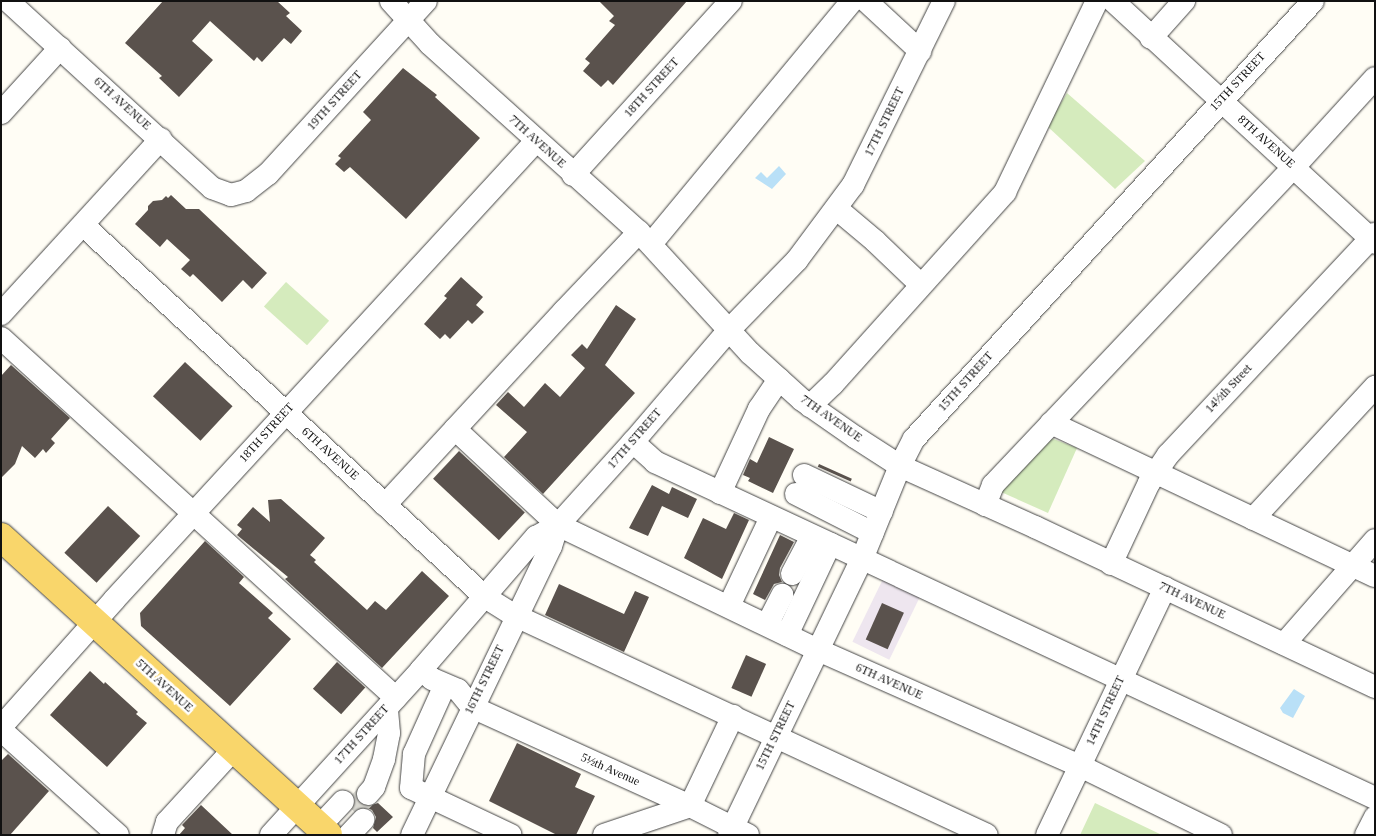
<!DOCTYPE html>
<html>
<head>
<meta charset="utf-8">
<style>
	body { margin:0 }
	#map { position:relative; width:1376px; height:836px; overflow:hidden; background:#fffdf5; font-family:Georgia,serif }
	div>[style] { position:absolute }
	.industrial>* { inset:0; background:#eee6ef; transform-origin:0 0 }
	.green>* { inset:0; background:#d5ebbd; transform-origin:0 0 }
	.water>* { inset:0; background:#b9e0f7 }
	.building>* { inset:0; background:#5a524d; transform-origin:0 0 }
	.minor-tunnel>* { height:22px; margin-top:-11px; transform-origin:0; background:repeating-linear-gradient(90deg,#dbdad3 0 22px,transparent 0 33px) }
	.roads { filter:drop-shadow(0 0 1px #444) drop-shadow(0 0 1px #444) }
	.minor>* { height:22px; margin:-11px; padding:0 11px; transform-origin:11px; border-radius:11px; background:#fff }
	.major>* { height:28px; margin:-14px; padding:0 14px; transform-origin:14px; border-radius:14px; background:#f9d66b }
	span { translate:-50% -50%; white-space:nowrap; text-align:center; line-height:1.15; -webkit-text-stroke:5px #fff; paint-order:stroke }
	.street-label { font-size:12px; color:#111 }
	.frame { position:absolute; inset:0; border:2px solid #111; pointer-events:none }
</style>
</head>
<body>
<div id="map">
	<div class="industrial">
		<i style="left:884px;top:577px;width:41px;height:72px;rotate:26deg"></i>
	</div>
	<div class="green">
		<i style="clip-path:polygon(1067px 93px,1145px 161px,1115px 189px,1047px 126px)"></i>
		<i style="left:286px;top:282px;width:58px;height:33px;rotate:42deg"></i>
		<i style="clip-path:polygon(1051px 438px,1077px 448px,1048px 513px,1001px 492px)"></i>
		<i style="clip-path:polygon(1095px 803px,1162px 835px,1080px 835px)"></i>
	</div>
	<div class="water">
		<i style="clip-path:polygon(779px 166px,786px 174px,772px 189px,755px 178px,761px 172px,767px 178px)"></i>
		<i style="clip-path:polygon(1294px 689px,1305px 696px,1293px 718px,1283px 713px,1280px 708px)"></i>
	</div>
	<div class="building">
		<i style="clip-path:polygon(163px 1px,277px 1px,290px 13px,286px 16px,302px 31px,291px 44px,284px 38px,262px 62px,257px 57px,254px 61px,210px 21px,192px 41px,213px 60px,179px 97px,159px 78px,162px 76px,125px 43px)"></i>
		<i style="clip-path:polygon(599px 1px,687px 1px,613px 85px,608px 80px,601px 87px,583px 71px,590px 63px,585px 59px,615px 25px,609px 21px,614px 16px)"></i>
		<i style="clip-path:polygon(403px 68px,437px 95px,435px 97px,480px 138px,406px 219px,350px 167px,344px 172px,335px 164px,341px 158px,338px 156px,371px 120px,363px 112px)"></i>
		<i style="clip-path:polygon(171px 195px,186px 209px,199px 209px,267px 273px,252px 289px,243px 280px,222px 302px,193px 274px,190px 277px,181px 269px,190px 260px,167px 239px,160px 247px,135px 224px,148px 210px,148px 206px,153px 201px,162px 200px,166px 196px,168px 198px)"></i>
		<i style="clip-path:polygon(461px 277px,483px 297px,476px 305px,484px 312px,472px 324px,468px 320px,450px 339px,445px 334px,440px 339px,424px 324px,447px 298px,444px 296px)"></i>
		<i style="clip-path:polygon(616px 305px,636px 319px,605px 365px,635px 393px,543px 494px,504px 457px,527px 432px,496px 405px,508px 392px,524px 407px,545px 383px,560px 397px,585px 368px,571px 355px,582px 344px,587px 349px)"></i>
		<i style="left:185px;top:362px;width:65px;height:47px;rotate:43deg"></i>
		<i style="clip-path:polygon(11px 365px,70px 418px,51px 439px,55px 443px,46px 453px,43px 449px,35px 458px,22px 446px,15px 464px,1px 478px,1px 376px)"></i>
		<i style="clip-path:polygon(769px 437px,794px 449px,773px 493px,748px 481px,750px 478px,743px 475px,750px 459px,757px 463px)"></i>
		<i style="left:459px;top:451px;width:90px;height:38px;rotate:43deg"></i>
		<i style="left:819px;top:464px;width:36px;height:3px;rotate:24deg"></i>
		<i style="clip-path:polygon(652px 485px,669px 494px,672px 487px,697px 499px,688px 518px,662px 506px,648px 536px,629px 528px)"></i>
		<i style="clip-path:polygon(281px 499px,325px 538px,310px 555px,316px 560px,314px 562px,367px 610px,375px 601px,386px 610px,422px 571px,449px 596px,382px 668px,285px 579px,288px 577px,237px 535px,242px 529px,237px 525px,253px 507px,270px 522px,268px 500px)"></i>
		<i style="left:108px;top:506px;width:44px;height:64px;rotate:43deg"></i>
		<i style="clip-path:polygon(734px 513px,749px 520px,722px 579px,684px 558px,703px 518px,726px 529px)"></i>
		<i style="clip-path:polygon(780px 535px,794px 542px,780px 568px,779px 575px,782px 582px,774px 584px,765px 600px,753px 594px)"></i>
		<i style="clip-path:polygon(205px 541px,244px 577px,239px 583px,273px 613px,268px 618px,291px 639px,230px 706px,141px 626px,140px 613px)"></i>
		<i style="clip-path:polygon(559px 584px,624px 614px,635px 591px,649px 597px,624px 652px,545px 615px)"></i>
		<i style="left:882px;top:603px;width:24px;height:40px;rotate:24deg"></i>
		<i style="left:746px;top:655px;width:22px;height:36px;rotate:24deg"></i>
		<i style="left:337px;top:662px;width:38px;height:36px;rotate:42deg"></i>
		<i style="clip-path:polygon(90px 671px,104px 684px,105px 682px,138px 712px,136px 714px,147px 723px,107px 767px,50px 715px)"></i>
		<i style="clip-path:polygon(517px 743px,581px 774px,575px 787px,595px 796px,576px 835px,557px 835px,489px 801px)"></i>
		<i style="clip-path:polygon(8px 754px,49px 791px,10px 835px,1px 835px,1px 761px)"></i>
		<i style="clip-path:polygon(356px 798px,365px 807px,378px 803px,393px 817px,377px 832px,373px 828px,376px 817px,372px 810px,365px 807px,353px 810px)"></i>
		<i style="clip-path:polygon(201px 805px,233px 835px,179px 835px,185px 828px,182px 825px)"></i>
	</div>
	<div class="minor-tunnel">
		<i style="left:352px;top:810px;width:23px;rotate:-45deg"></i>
	</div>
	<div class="roads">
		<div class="minor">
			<i style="left:8px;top:1px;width:277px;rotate:42.5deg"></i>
			<i style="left:212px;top:188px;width:20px;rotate:20deg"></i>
			<i style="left:231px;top:195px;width:16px;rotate:-15deg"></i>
			<i style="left:246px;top:191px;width:28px;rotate:-38deg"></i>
			<i style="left:268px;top:174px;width:234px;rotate:-47.6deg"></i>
			<i style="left:391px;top:1px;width:58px;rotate:47.8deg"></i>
			<i style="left:430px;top:44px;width:281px;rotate:42deg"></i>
			<i style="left:639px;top:232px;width:164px;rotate:47.5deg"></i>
			<i style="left:750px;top:353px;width:70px;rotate:42.1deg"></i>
			<i style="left:802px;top:400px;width:65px;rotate:34.9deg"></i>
			<i style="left:855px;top:437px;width:54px;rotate:32.8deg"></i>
			<i style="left:900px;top:466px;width:148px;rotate:24.3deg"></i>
			<i style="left:1035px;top:527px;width:376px;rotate:25.2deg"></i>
			<i style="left:866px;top:1px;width:74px;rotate:42.8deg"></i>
			<i style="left:1113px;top:1px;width:357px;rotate:42.7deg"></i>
			<i style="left:1151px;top:38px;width:50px;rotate:-48.3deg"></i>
			<i style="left:1px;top:113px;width:88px;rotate:-47.8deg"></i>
			<i style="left:573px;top:175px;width:235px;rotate:-47.8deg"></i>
			<i style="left:837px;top:209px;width:50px;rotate:40.1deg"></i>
			<i style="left:875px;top:241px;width:62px;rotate:43.7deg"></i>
			<i style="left:83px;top:225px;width:548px;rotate:42.78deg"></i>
			<i style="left:485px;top:597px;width:36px;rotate:32deg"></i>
			<i style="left:516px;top:616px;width:519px;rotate:24.94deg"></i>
			<i style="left:651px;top:244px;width:315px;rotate:-50.4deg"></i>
			<i style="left:1px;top:314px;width:237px;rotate:-47.6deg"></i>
			<i style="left:1px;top:338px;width:534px;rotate:42.35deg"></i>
			<i style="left:810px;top:406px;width:32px;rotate:-44deg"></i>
			<i style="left:833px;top:384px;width:258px;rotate:-48.1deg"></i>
			<i style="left:1005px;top:192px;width:212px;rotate:-64.3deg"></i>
			<i style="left:1051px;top:423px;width:358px;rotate:25.3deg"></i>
			<i style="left:455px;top:429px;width:141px;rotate:43deg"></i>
			<i style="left:558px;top:525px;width:288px;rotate:25.7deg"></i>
			<i style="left:818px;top:650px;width:287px;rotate:23.9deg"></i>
			<i style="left:1080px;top:766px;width:157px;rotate:26.1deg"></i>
			<i style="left:633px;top:442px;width:30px;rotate:42deg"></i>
			<i style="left:655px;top:462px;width:795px;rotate:25.02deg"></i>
			<i style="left:804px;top:475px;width:86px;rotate:25.4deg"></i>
			<i style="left:720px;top:493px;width:93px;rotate:-65.1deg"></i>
			<i style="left:759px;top:409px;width:36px;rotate:-56deg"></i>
			<i style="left:796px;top:494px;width:86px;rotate:26.9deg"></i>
			<i style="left:385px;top:505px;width:264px;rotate:-47.3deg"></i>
			<i style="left:564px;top:311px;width:109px;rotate:-46.5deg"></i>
			<i style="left:985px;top:505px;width:22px;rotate:-68deg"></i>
			<i style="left:993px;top:485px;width:438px;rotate:-46.6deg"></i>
			<i style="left:1294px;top:167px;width:120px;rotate:-47.7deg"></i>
			<i style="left:1253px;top:519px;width:180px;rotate:-47.3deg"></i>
			<i style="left:1111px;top:564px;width:89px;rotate:-64.9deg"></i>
			<i style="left:1149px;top:483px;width:34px;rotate:-56deg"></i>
			<i style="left:1168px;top:455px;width:303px;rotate:-46.9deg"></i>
			<i style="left:792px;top:574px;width:43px;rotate:-62.2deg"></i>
			<i style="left:729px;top:606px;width:98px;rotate:-64.7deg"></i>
			<i style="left:767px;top:625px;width:34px;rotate:-63deg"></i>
			<i style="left:787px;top:635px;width:101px;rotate:-64.7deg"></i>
			<i style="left:1284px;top:644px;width:138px;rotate:-48.8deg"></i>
			<i style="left:421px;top:670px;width:14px;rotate:39deg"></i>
			<i style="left:432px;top:679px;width:28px;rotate:23deg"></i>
			<i style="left:458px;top:690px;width:22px;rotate:51deg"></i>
			<i style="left:472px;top:707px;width:239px;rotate:24.4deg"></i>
			<i style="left:690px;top:806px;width:65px;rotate:26.6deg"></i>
			<i style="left:445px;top:685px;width:76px;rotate:114.2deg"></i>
			<i style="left:414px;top:754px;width:34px;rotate:95deg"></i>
			<i style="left:411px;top:788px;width:110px;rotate:25.2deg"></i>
			<i style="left:1px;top:727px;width:170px;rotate:-48.3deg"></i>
			<i style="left:114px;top:600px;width:624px;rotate:-47.4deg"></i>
			<i style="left:1px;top:730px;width:157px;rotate:41.9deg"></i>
			<i style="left:368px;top:794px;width:9px;rotate:-49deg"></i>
			<i style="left:374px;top:787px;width:30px;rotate:-70deg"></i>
			<i style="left:384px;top:759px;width:26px;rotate:-79deg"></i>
			<i style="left:389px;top:733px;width:24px;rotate:-95deg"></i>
			<i style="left:319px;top:827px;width:35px;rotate:-47deg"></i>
			<i style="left:163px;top:835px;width:14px;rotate:-73deg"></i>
			<i style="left:167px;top:822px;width:99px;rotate:-47.5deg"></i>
			<i style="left:271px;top:835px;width:223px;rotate:-47.7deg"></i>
			<i style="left:421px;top:670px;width:176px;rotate:-49.2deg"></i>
			<i style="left:536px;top:537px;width:25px;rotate:-29deg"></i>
			<i style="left:558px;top:525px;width:112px;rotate:-47.9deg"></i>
			<i style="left:633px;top:442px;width:148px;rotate:-49.4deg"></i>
			<i style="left:729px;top:330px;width:98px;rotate:-45.8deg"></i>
			<i style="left:797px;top:260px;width:94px;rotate:-53.3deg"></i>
			<i style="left:853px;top:185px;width:205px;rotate:-63.7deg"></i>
			<i style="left:349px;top:835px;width:21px;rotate:-47deg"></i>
			<i style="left:412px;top:835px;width:321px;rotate:-64.3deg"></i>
			<i style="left:551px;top:546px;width:22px;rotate:-72deg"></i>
			<i style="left:604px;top:835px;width:91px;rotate:-18.6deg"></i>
			<i style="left:690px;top:806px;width:100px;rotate:-64.5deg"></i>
			<i style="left:729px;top:835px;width:306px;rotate:-64.3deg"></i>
			<i style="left:862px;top:559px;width:100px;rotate:-67.8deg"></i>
			<i style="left:900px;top:466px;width:30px;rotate:-63deg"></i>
			<i style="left:914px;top:439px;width:592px;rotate:-47.67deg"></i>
			<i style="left:1047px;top:835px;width:274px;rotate:-64.5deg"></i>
			<i style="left:1366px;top:835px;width:20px;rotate:-63deg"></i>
		</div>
		<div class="major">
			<i style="left:1px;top:537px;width:442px;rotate:42.3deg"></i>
		</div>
	</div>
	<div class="street-label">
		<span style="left:1238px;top:82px;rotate:-47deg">15TH STREET</span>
		<span style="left:652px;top:88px;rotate:-48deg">18TH STREET</span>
		<span style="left:335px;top:101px;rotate:-48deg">19TH STREET</span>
		<span style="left:122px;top:104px;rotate:42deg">6TH AVENUE</span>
		<span style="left:885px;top:122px;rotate:-64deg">17TH STREET</span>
		<span style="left:537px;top:142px;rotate:42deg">7TH AVENUE</span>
		<span style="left:1266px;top:142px;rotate:42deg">8TH AVENUE</span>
		<span style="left:966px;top:382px;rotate:-48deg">15TH STREET</span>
		<span style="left:1229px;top:389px;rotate:-47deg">14½th Street</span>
		<span style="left:831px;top:419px;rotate:35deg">7TH AVENUE</span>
		<span style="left:267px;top:433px;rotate:-48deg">18TH STREET</span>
		<span style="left:635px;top:439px;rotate:-49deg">17TH STREET</span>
		<span style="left:330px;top:454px;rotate:42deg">6TH AVENUE</span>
		<span style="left:1192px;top:601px;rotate:25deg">7TH AVENUE</span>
		<span style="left:485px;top:680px;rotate:-64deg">16TH STREET</span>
		<span style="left:889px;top:682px;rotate:24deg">6TH AVENUE</span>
		<span style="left:164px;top:686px;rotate:42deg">5TH AVENUE</span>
		<span style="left:1106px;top:711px;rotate:-65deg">14TH STREET</span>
		<span style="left:362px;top:735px;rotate:-48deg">17TH STREET</span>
		<span style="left:776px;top:736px;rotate:-64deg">15TH STREET</span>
		<span style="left:610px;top:770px;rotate:24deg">5½th Avenue</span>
	</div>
	<div class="frame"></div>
</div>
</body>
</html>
